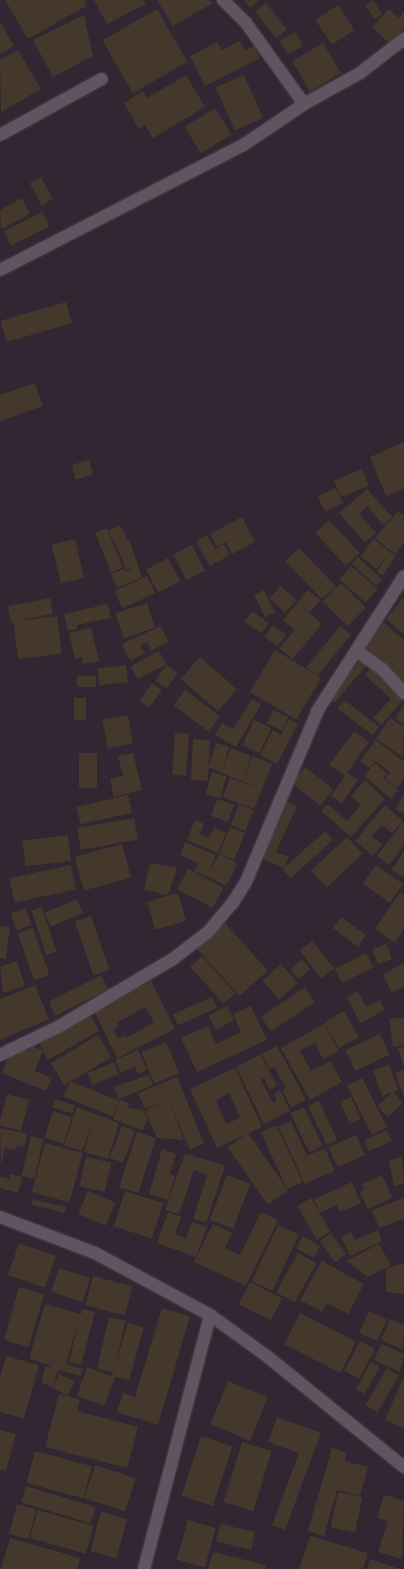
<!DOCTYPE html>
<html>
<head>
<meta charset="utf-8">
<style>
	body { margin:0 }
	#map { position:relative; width:404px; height:1569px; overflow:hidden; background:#312631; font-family:"Roboto Condensed",sans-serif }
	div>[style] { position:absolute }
	.building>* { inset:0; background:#44382c; transform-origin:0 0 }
	.roads { filter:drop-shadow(0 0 1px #4d434d) drop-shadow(0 0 1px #4d434d) }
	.street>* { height:12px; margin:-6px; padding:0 6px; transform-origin:6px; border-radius:6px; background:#615461 }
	span { translate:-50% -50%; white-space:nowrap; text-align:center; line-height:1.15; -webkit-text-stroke:4px #312631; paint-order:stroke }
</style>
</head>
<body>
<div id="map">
	<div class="building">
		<i style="clip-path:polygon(5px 0,85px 0,86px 6px,28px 39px)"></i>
		<i style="clip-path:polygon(94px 0,144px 0,146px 4px,107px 24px)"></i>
		<i style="clip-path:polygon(157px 0,210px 0,213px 3px,173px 26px)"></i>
		<i style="clip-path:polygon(244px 0,259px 0,250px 8px)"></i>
		<i style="left:373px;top:0;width:17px;height:9px;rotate:57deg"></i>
		<i style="left:266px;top:3px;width:34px;height:14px;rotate:52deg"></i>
		<i style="left:338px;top:5px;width:30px;height:27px;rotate:57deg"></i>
		<i style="left:157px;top:9px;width:61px;height:63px;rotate:60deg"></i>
		<i style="clip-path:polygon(389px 9px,399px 18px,404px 12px,404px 29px,390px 44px,372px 27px)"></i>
		<i style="clip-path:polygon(84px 15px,93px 56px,53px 77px,33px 40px)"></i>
		<i style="clip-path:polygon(0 22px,14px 46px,0 54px)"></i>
		<i style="left:296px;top:32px;width:16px;height:18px;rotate:63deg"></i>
		<i style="clip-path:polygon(240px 41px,245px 51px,254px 46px,260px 58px,205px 86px,190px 56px,217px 42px,222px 50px)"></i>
		<i style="left:323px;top:43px;width:35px;height:36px;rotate:59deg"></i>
		<i style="clip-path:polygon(18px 50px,41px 89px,1px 112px,0 60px)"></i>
		<i style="clip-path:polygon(186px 75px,205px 107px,153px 138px,145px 125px,139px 129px,124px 103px,143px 91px,147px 98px)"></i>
		<i style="left:244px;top:75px;width:47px;height:31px;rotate:66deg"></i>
		<i style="left:215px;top:108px;width:31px;height:36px;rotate:58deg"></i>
		<i style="left:41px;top:177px;width:25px;height:13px;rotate:61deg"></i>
		<i style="clip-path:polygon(22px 198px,30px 214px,1px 229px,0 210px)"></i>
		<i style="left:42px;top:212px;width:16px;height:43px;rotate:63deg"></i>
		<i style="left:66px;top:302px;width:22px;height:68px;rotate:74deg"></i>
		<i style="clip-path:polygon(35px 383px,43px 406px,0 421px,0 395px)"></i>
		<i style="clip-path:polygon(404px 442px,404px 488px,386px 496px,370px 457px)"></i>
		<i style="left:89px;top:460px;width:15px;height:18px;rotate:74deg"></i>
		<i style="left:362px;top:469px;width:18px;height:30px;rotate:68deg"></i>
		<i style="left:336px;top:488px;width:17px;height:20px;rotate:65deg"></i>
		<i style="clip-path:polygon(367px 489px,392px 517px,383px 525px,367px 506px,359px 514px,376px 533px,365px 543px,339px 513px)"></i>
		<i style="clip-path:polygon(398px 511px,404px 516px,404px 543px,395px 554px,375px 538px)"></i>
		<i style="clip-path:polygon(242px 517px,255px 542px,232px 554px,226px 542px,217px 547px,210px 534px)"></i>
		<i style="left:329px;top:520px;width:45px;height:19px;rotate:47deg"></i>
		<i style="left:120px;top:525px;width:16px;height:13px;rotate:63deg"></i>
		<i style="left:107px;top:528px;width:43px;height:13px;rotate:68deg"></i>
		<i style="clip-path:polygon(207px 535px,215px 550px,224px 544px,230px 555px,210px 566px,196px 542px)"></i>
		<i style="left:75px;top:539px;width:40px;height:24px;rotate:77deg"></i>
		<i style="clip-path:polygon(129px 539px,142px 577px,117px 588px,111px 574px,124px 569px,125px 572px,132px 568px,134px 571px,132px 567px,126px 570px,116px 545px)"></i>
		<i style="left:374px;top:539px;width:21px;height:22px;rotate:39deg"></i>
		<i style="left:192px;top:545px;width:29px;height:21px;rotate:63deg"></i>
		<i style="left:299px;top:548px;width:53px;height:19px;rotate:46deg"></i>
		<i style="left:390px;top:552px;width:7px;height:24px;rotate:34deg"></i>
		<i style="left:358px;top:557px;width:33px;height:9px;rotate:43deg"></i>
		<i style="left:168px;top:558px;width:26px;height:25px;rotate:62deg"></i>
		<i style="left:351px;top:566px;width:35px;height:18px;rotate:41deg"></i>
		<i style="left:147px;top:576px;width:19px;height:36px;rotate:65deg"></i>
		<i style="left:341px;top:583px;width:35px;height:26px;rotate:45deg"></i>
		<i style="left:281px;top:586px;width:21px;height:17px;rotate:43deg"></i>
		<i style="left:264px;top:590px;width:25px;height:11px;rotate:64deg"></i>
		<i style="left:308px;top:590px;width:16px;height:39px;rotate:40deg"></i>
		<i style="clip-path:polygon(404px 597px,404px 634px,386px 619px)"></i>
		<i style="left:50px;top:598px;width:16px;height:43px;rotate:79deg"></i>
		<i style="left:147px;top:603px;width:26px;height:33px;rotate:72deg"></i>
		<i style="clip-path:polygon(108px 604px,111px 618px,77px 625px,77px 629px,68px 631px,64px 614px)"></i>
		<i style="left:252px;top:611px;width:21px;height:13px;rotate:35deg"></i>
		<i style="left:309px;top:613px;width:17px;height:46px;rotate:40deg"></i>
		<i style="left:57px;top:616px;width:38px;height:44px;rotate:83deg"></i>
		<i style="clip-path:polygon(383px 622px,404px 640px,404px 682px,362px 647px)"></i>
		<i style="left:273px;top:625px;width:16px;height:15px;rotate:35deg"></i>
		<i style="clip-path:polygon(161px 626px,168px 642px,151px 651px,147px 642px,140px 646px,144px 654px,130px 661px,122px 644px)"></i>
		<i style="left:340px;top:626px;width:14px;height:53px;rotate:39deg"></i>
		<i style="clip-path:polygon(91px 628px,99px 661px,83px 664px,82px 657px,75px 659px,69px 633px)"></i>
		<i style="left:275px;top:650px;width:54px;height:49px;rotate:31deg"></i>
		<i style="left:159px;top:651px;width:15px;height:32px;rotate:62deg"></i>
		<i style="left:200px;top:657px;width:49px;height:29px;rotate:41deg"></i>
		<i style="left:362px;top:658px;width:8px;height:52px;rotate:40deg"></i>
		<i style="left:126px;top:665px;width:17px;height:29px;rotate:83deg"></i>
		<i style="left:166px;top:665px;width:14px;height:19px;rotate:34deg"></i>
		<i style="clip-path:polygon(372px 666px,404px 694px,404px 699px,381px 725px,373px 718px,391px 699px,365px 675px)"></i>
		<i style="left:77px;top:676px;width:19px;height:11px"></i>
		<i style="left:152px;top:683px;width:12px;height:22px;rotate:35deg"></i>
		<i style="left:185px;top:690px;width:44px;height:19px;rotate:37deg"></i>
		<i style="left:74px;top:698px;width:12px;height:22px"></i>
		<i style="clip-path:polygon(252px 699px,261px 704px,236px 747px,215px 735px,222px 723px,233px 729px)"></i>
		<i style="left:344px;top:700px;width:44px;height:11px;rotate:37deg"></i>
		<i style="clip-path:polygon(404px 705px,404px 725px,395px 718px)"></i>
		<i style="left:273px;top:710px;width:17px;height:15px;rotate:25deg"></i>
		<i style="left:128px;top:715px;width:29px;height:26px;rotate:80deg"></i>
		<i style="clip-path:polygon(390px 718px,404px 727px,403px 757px,376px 739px)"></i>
		<i style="clip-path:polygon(289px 719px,298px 724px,277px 764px,260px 755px,273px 730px,281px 735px)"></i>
		<i style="left:254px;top:720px;width:19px;height:28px;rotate:25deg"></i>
		<i style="clip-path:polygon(354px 731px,369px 742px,347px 773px,358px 780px,342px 803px,331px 796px,345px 776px,329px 765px)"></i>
		<i style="left:175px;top:733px;width:14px;height:42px;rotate:4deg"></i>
		<i style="left:193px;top:739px;width:17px;height:41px;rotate:3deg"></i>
		<i style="clip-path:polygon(376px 740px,404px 762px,404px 779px,397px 788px,385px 779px,390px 772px,375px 761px,370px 768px,360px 761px)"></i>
		<i style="left:216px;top:743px;width:14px;height:26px;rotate:17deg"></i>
		<i style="left:231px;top:748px;width:22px;height:27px;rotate:21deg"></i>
		<i style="left:79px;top:753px;width:18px;height:35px"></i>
		<i style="clip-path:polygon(133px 753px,142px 790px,114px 797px,110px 779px,123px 776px,118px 756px)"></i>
		<i style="clip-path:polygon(253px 756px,272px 764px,254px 809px,223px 797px,230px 778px,258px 788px,242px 781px)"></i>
		<i style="clip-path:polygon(375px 763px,387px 773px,383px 778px,398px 790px,391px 799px,364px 776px)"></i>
		<i style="left:305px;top:767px;width:36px;height:21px;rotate:38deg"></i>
		<i style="left:212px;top:772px;width:15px;height:23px;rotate:16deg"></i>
		<i style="clip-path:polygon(365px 780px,385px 799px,351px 837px,321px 811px,328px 804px,347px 821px,361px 805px,351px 796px)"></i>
		<i style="clip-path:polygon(404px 794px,404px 814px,395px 809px)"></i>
		<i style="left:128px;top:795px;width:18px;height:53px;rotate:77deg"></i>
		<i style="left:217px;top:799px;width:18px;height:18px;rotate:19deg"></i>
		<i style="clip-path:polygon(284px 800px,297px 806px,276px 852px,289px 857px,284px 868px,259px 857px)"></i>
		<i style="left:239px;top:804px;width:16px;height:23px;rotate:22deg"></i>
		<i style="clip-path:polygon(385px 805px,403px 821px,392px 833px,382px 825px,372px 836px,382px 845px,373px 856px,355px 841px)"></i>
		<i style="left:134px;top:818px;width:22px;height:58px;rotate:80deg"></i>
		<i style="clip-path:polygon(195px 820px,204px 824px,200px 834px,209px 838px,214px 828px,226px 833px,218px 853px,187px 840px)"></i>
		<i style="clip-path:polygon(404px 821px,404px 845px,389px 865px,377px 856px)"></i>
		<i style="left:230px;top:827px;width:16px;height:29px;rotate:22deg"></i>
		<i style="left:325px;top:831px;width:12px;height:57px;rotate:48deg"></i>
		<i style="left:68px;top:835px;width:26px;height:46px;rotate:83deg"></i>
		<i style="left:347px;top:837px;width:23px;height:49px;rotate:47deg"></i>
		<i style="clip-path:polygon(185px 842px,216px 855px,207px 877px,194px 871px,198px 863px,180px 855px)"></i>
		<i style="left:122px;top:844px;width:35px;height:49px;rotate:75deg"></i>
		<i style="clip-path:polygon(404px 851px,404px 876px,403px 877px,392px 870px)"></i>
		<i style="left:219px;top:854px;width:21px;height:25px;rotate:28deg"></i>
		<i style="clip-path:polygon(150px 863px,177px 868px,168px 895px,144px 890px)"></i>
		<i style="left:71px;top:865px;width:25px;height:63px;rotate:78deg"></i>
		<i style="left:376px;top:865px;width:33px;height:23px;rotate:35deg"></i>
		<i style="left:188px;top:869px;width:40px;height:23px;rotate:28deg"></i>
		<i style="clip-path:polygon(400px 892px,404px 895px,404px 929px,395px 943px,375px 929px)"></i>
		<i style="left:178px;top:893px;width:29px;height:32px;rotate:74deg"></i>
		<i style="left:77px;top:899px;width:15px;height:35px;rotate:67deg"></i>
		<i style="left:42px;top:907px;width:47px;height:11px;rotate:72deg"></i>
		<i style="left:26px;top:908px;width:18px;height:16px;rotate:71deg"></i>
		<i style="left:91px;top:916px;width:57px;height:17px;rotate:71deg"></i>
		<i style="left:341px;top:917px;width:31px;height:14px;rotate:36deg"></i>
		<i style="left:225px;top:923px;width:64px;height:38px;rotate:48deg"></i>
		<i style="clip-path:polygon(0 926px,10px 927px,6px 959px,0 958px)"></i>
		<i style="left:33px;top:928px;width:50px;height:16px;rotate:71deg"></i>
		<i style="left:312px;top:941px;width:35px;height:16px;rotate:51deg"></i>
		<i style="left:386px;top:944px;width:16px;height:15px;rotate:68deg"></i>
		<i style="left:366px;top:953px;width:16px;height:35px;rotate:63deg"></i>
		<i style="left:202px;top:956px;width:50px;height:16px;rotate:48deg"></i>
		<i style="left:302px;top:959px;width:13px;height:16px;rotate:48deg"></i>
		<i style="clip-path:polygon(17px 961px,25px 986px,3px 993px,0 967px)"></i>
		<i style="clip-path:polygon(404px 963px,404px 986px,392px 993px,383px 974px)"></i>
		<i style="left:281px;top:964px;width:25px;height:25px;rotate:48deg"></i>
		<i style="left:101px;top:975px;width:16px;height:59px;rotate:63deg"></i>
		<i style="clip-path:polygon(evenodd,151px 981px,175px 1029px,117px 1058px,93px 1009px,151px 981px,145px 1007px,154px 1022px,126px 1038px,124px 1035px,118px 1038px,114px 1030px,119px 1027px,117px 1023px,145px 1007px)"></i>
		<i style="clip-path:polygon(35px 985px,49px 1019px,0 1040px,0 999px)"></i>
		<i style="left:305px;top:987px;width:18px;height:53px;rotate:56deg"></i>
		<i style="clip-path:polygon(358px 991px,366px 1007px,380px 1000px,385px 1010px,360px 1023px,347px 997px)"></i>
		<i style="left:212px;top:997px;width:12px;height:43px;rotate:66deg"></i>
		<i style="left:227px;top:1006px;width:16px;height:21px;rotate:63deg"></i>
		<i style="clip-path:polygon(251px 1006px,267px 1040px,197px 1072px,181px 1038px,208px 1026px,216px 1044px,241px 1032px,233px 1014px)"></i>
		<i style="left:344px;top:1011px;width:30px;height:23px;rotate:60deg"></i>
		<i style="clip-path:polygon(89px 1012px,99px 1031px,48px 1060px,43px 1051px,35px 1071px,52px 1078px,46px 1091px,2px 1073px,10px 1053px,16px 1055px,20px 1047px,30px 1051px,32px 1046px,43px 1051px,38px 1041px)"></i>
		<i style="clip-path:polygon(404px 1017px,404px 1045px,393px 1047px,389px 1019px)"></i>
		<i style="clip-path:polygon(324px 1024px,339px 1051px,323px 1059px,315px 1043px,300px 1051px,311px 1071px,330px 1061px,342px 1082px,310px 1100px,281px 1048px)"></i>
		<i style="left:380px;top:1034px;width:23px;height:38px;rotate:65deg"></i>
		<i style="left:98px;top:1035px;width:26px;height:55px;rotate:59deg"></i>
		<i style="left:166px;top:1042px;width:34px;height:27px;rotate:67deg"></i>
		<i style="clip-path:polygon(277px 1046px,306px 1100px,291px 1107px,282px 1090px,286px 1088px,274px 1067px,270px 1069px,262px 1054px)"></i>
		<i style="clip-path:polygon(404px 1046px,404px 1067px,398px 1048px)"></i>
		<i style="clip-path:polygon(138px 1050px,147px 1070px,138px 1074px,135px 1067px,121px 1073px,115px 1060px)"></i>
		<i style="clip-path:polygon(261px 1054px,277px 1086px,270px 1090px,264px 1078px,261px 1080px,273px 1103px,277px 1101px,274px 1094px,280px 1090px,290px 1111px,264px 1124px,236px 1067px)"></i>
		<i style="left:114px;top:1062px;width:13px;height:29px;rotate:67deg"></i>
		<i style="left:389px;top:1065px;width:27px;height:17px;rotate:70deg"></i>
		<i style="clip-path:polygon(evenodd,235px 1068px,262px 1127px,217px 1148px,190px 1089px,235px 1068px,229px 1093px,240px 1118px,226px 1124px,216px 1100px,229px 1093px)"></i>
		<i style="clip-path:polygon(404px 1070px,404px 1097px,395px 1073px)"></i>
		<i style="clip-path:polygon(149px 1075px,153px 1085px,119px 1099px,113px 1087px)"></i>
		<i style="clip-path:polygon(177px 1077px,204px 1143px,190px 1150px,169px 1100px,184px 1140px,157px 1138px,145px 1111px,162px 1102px,145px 1109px,138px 1093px)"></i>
		<i style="left:362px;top:1078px;width:55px;height:17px;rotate:63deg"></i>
		<i style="left:70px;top:1081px;width:53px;height:17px;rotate:22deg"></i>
		<i style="left:393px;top:1092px;width:15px;height:21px;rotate:48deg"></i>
		<i style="left:7px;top:1094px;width:23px;height:32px;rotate:15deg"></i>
		<i style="left:351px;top:1097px;width:24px;height:12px;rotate:66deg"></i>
		<i style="left:55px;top:1099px;width:21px;height:9px;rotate:17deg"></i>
		<i style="clip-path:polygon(120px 1100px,129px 1103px,128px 1108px,143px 1110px,148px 1120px,142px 1130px,113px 1119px)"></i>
		<i style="left:319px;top:1101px;width:43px;height:12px;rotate:65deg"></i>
		<i style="clip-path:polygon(77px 1107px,119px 1123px,108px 1159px,84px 1152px,92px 1125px,82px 1151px,64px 1145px)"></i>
		<i style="left:304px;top:1107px;width:43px;height:15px;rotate:64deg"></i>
		<i style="left:53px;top:1111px;width:20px;height:28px;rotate:18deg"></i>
		<i style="left:291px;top:1121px;width:38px;height:14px;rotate:65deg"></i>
		<i style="left:276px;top:1125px;width:63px;height:17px;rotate:65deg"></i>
		<i style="left:122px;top:1126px;width:14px;height:34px;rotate:21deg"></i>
		<i style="clip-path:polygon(0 1128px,27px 1134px,24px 1147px,17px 1145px,16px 1150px,5px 1148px,1px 1167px)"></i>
		<i style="left:387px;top:1130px;width:12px;height:25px;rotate:66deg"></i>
		<i style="left:137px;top:1132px;width:20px;height:58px;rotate:18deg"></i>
		<i style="left:248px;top:1133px;width:70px;height:25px;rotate:55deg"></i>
		<i style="left:356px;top:1135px;width:22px;height:30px;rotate:66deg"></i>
		<i style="left:31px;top:1136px;width:13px;height:41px;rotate:13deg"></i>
		<i style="left:45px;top:1143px;width:39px;height:51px;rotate:15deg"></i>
		<i style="left:325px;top:1148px;width:25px;height:33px;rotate:67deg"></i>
		<i style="clip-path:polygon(162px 1149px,176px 1154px,170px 1174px,175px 1176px,168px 1200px,149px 1194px)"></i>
		<i style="clip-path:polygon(185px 1153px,225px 1166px,206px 1223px,193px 1219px,207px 1175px,194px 1170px,179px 1214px,165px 1210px)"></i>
		<i style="left:86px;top:1157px;width:26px;height:30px;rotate:13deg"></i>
		<i style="clip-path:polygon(402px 1157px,404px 1184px,394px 1186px,389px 1160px)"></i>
		<i style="clip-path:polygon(10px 1174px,22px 1177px,18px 1193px,0 1188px,0 1177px,10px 1179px)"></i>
		<i style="left:227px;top:1175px;width:25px;height:48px;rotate:21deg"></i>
		<i style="clip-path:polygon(382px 1175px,392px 1198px,368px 1209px,360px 1192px,364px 1190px,362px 1184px)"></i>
		<i style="clip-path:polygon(352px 1182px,361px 1203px,340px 1212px,337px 1205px,320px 1213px,314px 1199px)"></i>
		<i style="left:88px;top:1191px;width:30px;height:25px;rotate:23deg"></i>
		<i style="left:125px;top:1191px;width:40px;height:37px;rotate:18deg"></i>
		<i style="left:311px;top:1198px;width:39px;height:16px;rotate:60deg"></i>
		<i style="clip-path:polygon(404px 1198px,404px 1219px,379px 1228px,372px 1210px)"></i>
		<i style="left:33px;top:1199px;width:34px;height:6px;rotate:14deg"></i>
		<i style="clip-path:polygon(168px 1212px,181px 1217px,175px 1234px,186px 1238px,192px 1222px,207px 1227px,196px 1257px,157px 1243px)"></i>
		<i style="clip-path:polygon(261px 1212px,278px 1220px,246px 1286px,194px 1262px,213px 1224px,232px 1233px,225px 1248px,240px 1255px)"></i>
		<i style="left:278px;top:1225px;width:23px;height:62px;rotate:25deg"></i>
		<i style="clip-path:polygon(378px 1230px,382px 1241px,350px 1256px,341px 1237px,351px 1232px,355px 1240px)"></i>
		<i style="left:331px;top:1233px;width:26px;height:14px;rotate:54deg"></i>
		<i style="left:303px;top:1236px;width:20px;height:14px;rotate:30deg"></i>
		<i style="left:19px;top:1243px;width:39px;height:34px;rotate:19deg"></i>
		<i style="clip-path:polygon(379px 1244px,391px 1265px,368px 1277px,346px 1261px)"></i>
		<i style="left:298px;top:1253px;width:21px;height:45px;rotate:29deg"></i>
		<i style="clip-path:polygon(322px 1261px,364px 1284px,348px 1314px,327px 1303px,322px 1312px,300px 1300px)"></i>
		<i style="clip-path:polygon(404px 1264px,404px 1294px,386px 1292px,386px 1268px)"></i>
		<i style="left:59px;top:1268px;width:33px;height:25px;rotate:18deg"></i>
		<i style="left:93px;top:1276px;width:41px;height:30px;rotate:15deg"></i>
		<i style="left:250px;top:1282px;width:36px;height:25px;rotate:27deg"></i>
		<i style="left:19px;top:1287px;width:26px;height:55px;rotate:16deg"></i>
		<i style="clip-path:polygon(45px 1304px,81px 1314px,82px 1309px,95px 1312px,81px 1365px,69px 1362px,79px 1318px,66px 1364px,83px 1369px,81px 1376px,58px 1370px,53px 1387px,41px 1383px,46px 1366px,50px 1367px,52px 1359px,50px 1365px,29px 1359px)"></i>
		<i style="clip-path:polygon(162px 1308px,190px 1316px,158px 1425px,117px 1412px,123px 1393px,135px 1397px)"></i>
		<i style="left:369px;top:1311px;width:20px;height:24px;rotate:24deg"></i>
		<i style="left:300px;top:1313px;width:63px;height:35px;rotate:27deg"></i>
		<i style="left:109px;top:1317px;width:17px;height:53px;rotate:13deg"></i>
		<i style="clip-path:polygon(390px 1319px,404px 1325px,403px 1350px,381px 1340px)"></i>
		<i style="clip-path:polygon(128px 1323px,144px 1327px,129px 1380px,115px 1377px,104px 1406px,77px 1396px,87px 1367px,112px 1376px)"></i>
		<i style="left:360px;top:1341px;width:17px;height:34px;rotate:28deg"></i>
		<i style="clip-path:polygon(381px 1344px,404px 1354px,400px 1372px,374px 1360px)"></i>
		<i style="clip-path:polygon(6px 1356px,39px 1365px,24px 1419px,0 1412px,0 1378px)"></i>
		<i style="left:371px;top:1362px;width:10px;height:31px;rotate:29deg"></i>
		<i style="left:387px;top:1368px;width:14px;height:43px;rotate:30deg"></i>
		<i style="left:59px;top:1374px;width:17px;height:16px;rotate:24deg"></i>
		<i style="clip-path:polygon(404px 1376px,404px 1428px,385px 1420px)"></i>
		<i style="left:228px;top:1381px;width:43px;height:47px;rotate:22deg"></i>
		<i style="clip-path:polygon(59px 1394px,80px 1400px,77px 1411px,138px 1427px,127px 1468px,45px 1447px)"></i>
		<i style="clip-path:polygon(277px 1417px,321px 1433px,285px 1530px,272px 1525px,299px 1453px,268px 1442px)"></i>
		<i style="clip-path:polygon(0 1430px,16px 1434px,6px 1471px,0 1469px)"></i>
		<i style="left:201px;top:1436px;width:33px;height:63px;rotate:18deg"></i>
		<i style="left:242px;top:1442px;width:31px;height:63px;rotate:17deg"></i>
		<i style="clip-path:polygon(332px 1448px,347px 1453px,345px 1461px,368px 1467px,360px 1496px,337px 1490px,324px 1536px,308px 1531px)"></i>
		<i style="left:35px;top:1451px;width:59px;height:33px;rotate:15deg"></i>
		<i style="left:95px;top:1465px;width:43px;height:35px;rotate:18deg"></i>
		<i style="left:26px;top:1486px;width:73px;height:17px;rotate:17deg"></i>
		<i style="left:338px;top:1492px;width:25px;height:36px;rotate:12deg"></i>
		<i style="clip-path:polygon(384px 1495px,404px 1500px,402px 1559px,378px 1552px,388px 1521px,377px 1518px)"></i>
		<i style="left:17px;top:1504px;width:20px;height:31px;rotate:15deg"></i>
		<i style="left:38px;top:1510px;width:58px;height:29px;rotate:16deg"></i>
		<i style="left:101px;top:1512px;width:27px;height:41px;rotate:15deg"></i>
		<i style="left:188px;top:1520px;width:29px;height:41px;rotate:16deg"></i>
		<i style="left:220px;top:1524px;width:36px;height:18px;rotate:13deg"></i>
		<i style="clip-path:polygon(310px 1536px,368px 1553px,363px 1569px,299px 1569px)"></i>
		<i style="clip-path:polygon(10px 1538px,80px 1558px,77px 1569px,1px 1569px)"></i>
		<i style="clip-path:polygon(213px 1552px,266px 1565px,265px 1569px,208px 1569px)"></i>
		<i style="clip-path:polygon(370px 1559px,400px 1569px,367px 1569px)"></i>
	</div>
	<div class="roads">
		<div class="street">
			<i style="left:223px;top:0;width:33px;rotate:45deg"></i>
			<i style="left:246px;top:23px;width:100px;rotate:54.4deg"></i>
			<i style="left:0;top:135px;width:116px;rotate:-28.8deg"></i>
			<i style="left:0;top:270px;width:276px;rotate:-27.2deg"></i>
			<i style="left:245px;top:144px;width:71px;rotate:-34.1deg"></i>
			<i style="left:304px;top:104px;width:64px;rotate:-29deg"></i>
			<i style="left:360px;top:73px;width:56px;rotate:-37.7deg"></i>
			<i style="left:357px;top:651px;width:31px;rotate:36deg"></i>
			<i style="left:382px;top:669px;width:33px;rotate:47deg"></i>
			<i style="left:0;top:1055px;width:64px;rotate:-25.8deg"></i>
			<i style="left:58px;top:1027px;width:134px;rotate:-30.6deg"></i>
			<i style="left:173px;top:959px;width:46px;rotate:-37.9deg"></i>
			<i style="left:209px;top:931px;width:35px;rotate:-50deg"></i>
			<i style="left:232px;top:904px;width:26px;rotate:-58deg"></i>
			<i style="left:246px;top:882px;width:186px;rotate:-67.3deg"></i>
			<i style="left:318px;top:710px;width:159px;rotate:-57.3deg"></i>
			<i style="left:0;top:1217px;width:102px;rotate:20.8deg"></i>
			<i style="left:95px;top:1253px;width:131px;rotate:28.3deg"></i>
			<i style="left:210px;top:1315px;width:72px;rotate:35.9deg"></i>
			<i style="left:268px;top:1357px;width:175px;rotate:39deg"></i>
			<i style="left:144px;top:1569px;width:262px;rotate:-75.4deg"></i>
		</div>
	</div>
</div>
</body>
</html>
